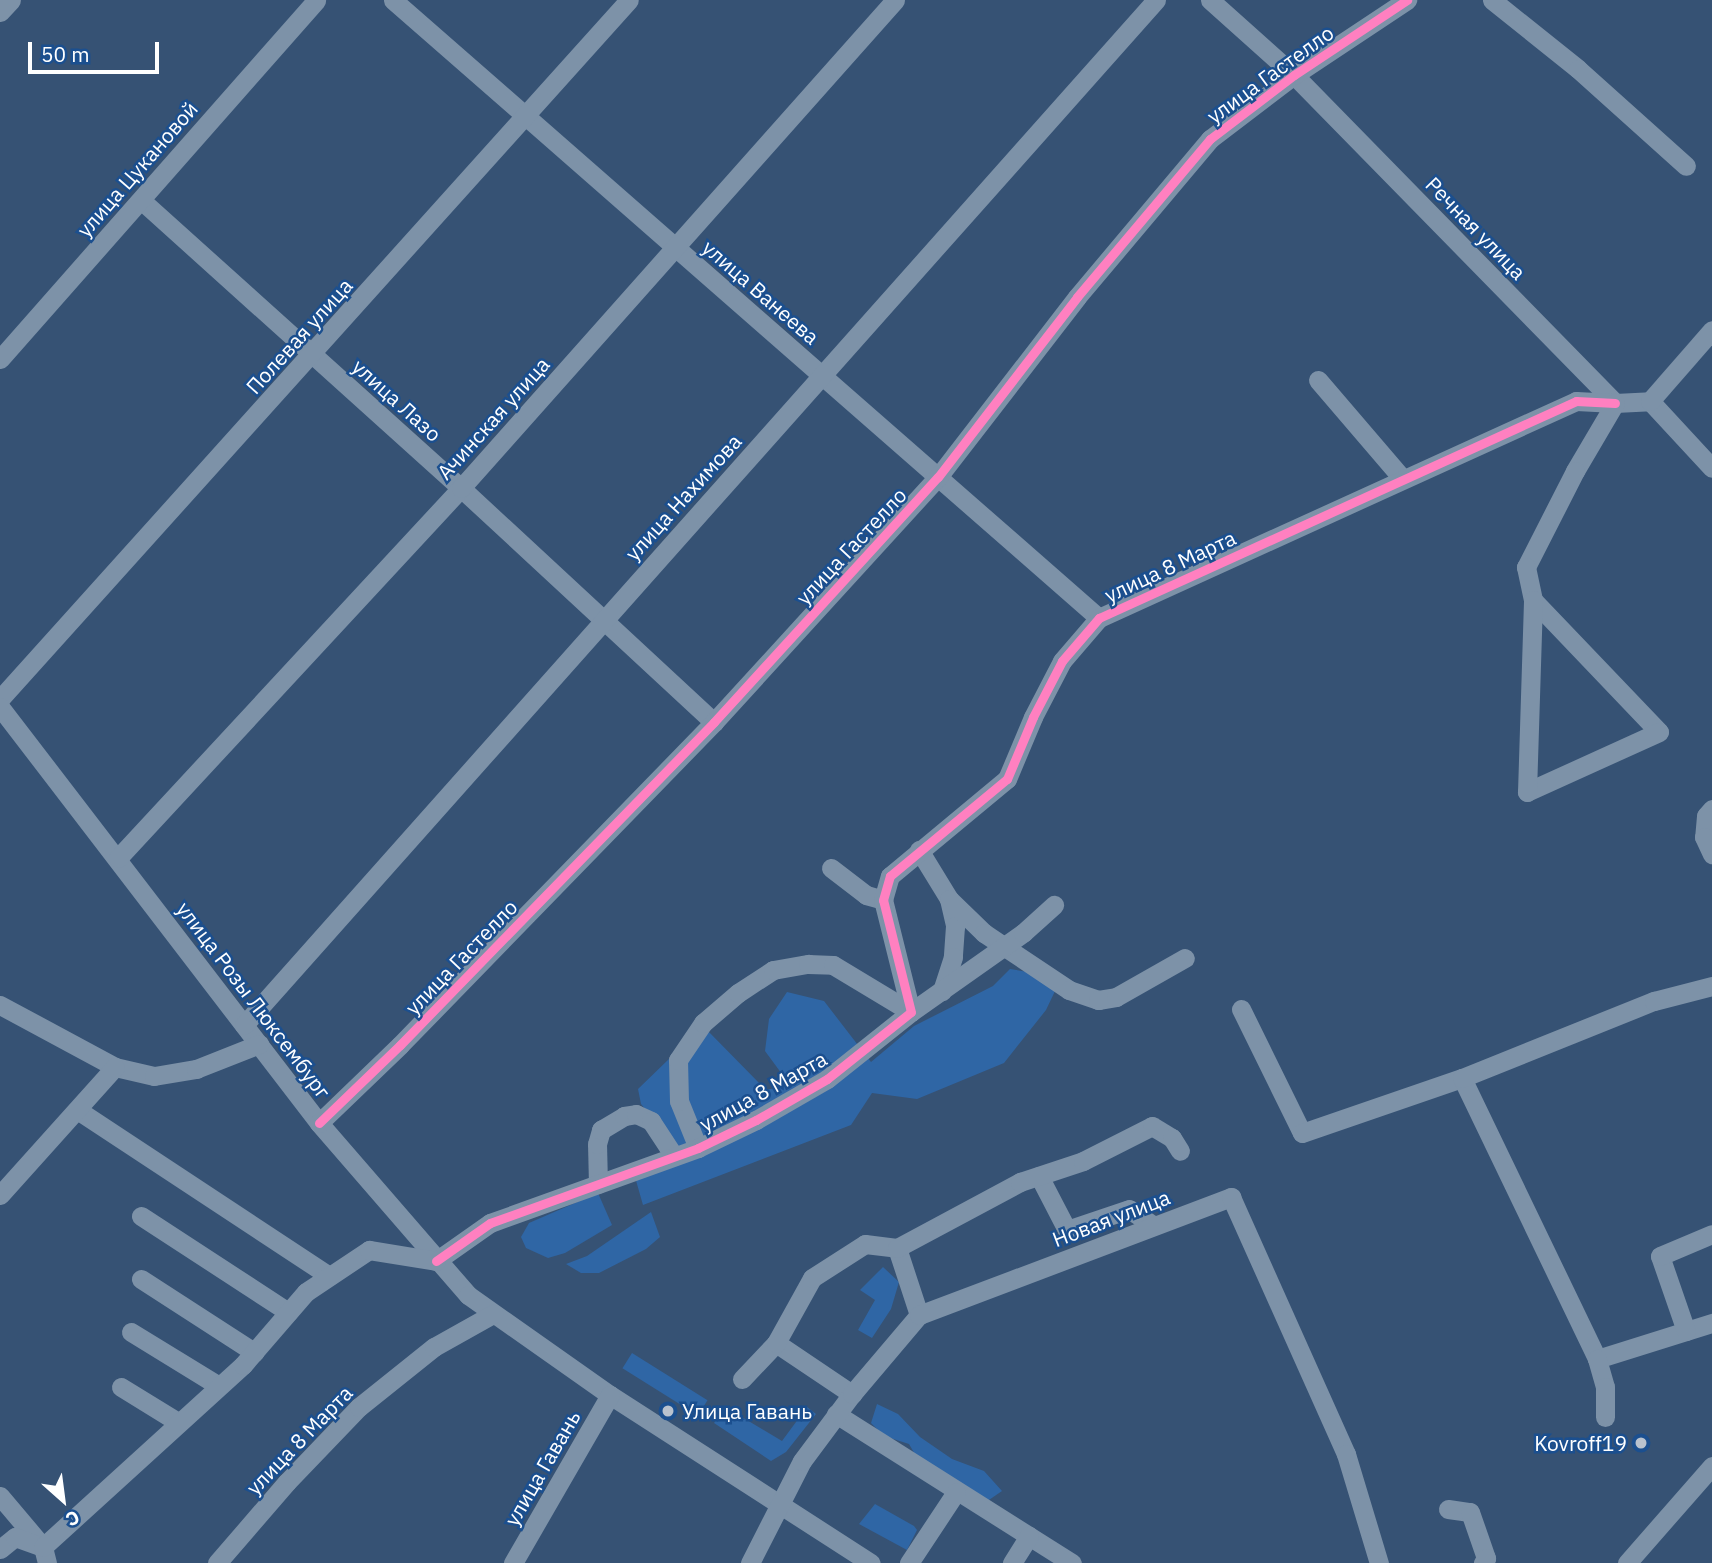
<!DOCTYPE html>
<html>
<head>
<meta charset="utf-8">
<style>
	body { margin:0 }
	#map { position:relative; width:1712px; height:1563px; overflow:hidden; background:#365274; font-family:"IBM Plex Sans",sans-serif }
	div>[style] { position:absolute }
	.green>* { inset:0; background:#2f66a5; transform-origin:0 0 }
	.minor>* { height:19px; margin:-9.5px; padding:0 9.5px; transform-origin:9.5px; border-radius:9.5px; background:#7d92a8 }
	.cycleway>* { height:9px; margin:-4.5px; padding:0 4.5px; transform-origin:4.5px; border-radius:4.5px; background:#ff80c0 }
	.dots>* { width:19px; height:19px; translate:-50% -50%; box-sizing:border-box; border:4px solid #1b4f8f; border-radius:50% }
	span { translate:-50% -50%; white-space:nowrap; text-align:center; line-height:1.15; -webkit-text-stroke:5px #1b4f8f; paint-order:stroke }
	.street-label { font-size:21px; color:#fff }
	.poi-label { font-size:21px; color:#fff }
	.left { translate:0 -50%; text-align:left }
	.right { translate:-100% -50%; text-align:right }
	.north { position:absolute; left:28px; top:1465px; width:70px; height:70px; -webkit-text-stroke:5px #1b4f8f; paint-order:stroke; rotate:152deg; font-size:19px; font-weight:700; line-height:28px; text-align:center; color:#fff }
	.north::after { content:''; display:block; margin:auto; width:24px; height:32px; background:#fff; clip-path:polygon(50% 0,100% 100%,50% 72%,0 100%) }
	.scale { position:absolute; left:28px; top:42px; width:131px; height:32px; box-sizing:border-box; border:4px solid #fff; border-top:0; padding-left:9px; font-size:21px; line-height:24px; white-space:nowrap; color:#fff; -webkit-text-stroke:5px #1b4f8f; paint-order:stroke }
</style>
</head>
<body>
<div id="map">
	<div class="green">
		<i style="clip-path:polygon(1010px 969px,1045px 975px,1056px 989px,1046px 1010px,1004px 1063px,917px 1099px,872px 1093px,851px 1125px,643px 1205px,635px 1177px,684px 1157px,641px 1104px,638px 1089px,670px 1058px,707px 1030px,766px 1090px,790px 1085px,765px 1051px,769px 1019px,787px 992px,824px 1001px,871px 1062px,914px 1026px,993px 986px)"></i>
		<i style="clip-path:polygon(598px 1193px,612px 1225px,565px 1253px,548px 1258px,526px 1248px,521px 1237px,529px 1223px)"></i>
		<i style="clip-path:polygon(651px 1212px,660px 1237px,646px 1249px,599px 1273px,581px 1273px,566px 1264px,587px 1256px)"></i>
		<i style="clip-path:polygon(883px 1267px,899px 1282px,891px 1309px,872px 1338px,858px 1330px,875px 1300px,860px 1290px)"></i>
		<i style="left:632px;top:1353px;width:89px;height:18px;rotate:32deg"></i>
		<i style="clip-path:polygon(877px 1404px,898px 1414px,920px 1437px,952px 1459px,984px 1471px,1002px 1491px,986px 1502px,920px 1463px,909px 1444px,884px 1436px,871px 1423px)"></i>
		<i style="clip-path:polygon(725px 1407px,782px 1441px,807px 1407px,816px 1414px,786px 1452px,771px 1461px,714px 1423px)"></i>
		<i style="clip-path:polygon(875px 1504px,914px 1526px,917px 1530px,907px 1550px,859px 1524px)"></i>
	</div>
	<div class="minor">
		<i style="left:393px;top:0;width:938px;rotate:41.2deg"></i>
		<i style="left:1210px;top:0;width:113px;rotate:41.8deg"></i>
		<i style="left:1294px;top:75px;width:459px;rotate:45.6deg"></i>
		<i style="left:1615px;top:403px;width:35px;rotate:-3deg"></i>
		<i style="left:1650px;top:401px;width:91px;rotate:47.2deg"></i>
		<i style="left:1492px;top:0;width:110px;rotate:38.7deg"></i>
		<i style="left:1578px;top:69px;width:145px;rotate:41.9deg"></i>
		<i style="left:0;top:12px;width:16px;rotate:-47deg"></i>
		<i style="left:141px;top:200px;width:431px;rotate:42deg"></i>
		<i style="left:461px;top:488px;width:345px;rotate:42.8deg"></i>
		<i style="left:0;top:359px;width:478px;rotate:-48.6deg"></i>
		<i style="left:1318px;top:380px;width:129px;rotate:49.4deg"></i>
		<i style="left:1650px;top:401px;width:94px;rotate:-48.9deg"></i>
		<i style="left:0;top:699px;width:940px;rotate:-48.02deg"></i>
		<i style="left:0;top:707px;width:524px;rotate:52.52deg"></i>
		<i style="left:319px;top:1123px;width:228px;rotate:49.1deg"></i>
		<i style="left:468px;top:1295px;width:174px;rotate:35.2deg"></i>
		<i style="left:610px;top:1395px;width:310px;rotate:32.8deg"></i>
		<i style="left:1712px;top:809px;width:9px;rotate:131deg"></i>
		<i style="left:1706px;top:816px;width:21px;rotate:95deg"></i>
		<i style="left:1704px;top:837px;width:19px;rotate:65deg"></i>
		<i style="left:919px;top:850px;width:57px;rotate:58.5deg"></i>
		<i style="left:949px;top:899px;width:28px;rotate:77deg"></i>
		<i style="left:955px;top:926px;width:31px;rotate:94deg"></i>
		<i style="left:953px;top:957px;width:36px;rotate:108deg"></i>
		<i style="left:118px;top:858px;width:505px;rotate:-47.17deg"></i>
		<i style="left:461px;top:488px;width:653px;rotate:-48.35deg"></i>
		<i style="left:831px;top:868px;width:44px;rotate:37.6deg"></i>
		<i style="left:866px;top:895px;width:18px;rotate:16deg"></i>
		<i style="left:949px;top:899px;width:49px;rotate:44.2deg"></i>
		<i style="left:984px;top:933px;width:102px;rotate:33.8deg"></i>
		<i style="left:1069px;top:990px;width:31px;rotate:19deg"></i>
		<i style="left:1098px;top:1000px;width:18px;rotate:-9deg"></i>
		<i style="left:1116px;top:997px;width:79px;rotate:-29.5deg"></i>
		<i style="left:0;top:1005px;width:131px;rotate:28.3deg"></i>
		<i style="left:115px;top:1067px;width:40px;rotate:13deg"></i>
		<i style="left:154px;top:1076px;width:43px;rotate:-9.5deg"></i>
		<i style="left:196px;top:1069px;width:68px;rotate:-21.6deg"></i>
		<i style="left:1241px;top:1009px;width:138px;rotate:63.8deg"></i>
		<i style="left:1302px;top:1133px;width:169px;rotate:-19deg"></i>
		<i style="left:1462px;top:1078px;width:312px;rotate:64.3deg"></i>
		<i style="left:1597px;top:1359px;width:121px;rotate:-17.4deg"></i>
		<i style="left:911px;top:1012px;width:115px;rotate:-104deg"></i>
		<i style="left:883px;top:900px;width:25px;rotate:-74deg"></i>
		<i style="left:890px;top:876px;width:152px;rotate:-39.7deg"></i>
		<i style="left:1007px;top:779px;width:67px;rotate:-67.2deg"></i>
		<i style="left:1033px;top:717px;width:63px;rotate:-62.6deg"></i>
		<i style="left:1062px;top:661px;width:57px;rotate:-49.3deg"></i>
		<i style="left:1099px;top:618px;width:524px;rotate:-24.46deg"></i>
		<i style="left:1576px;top:401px;width:39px;rotate:3deg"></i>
		<i style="left:1615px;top:403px;width:79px;rotate:120.5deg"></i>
		<i style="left:1575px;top:471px;width:108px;rotate:117deg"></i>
		<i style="left:1526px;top:567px;width:34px;rotate:78deg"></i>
		<i style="left:1533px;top:600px;width:182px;rotate:46.3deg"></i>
		<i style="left:1659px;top:732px;width:145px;rotate:155.6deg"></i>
		<i style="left:1527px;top:792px;width:192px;rotate:-88.2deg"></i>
		<i style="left:244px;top:1025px;width:1372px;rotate:-48.34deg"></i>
		<i style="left:1462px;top:1078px;width:207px;rotate:-21.9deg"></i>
		<i style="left:1654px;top:1001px;width:60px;rotate:-14.5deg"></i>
		<i style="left:79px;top:1111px;width:300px;rotate:33.4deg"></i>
		<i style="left:319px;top:1123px;width:112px;rotate:-43.9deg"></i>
		<i style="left:400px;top:1045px;width:450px;rotate:-45.8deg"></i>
		<i style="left:714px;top:722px;width:332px;rotate:-47.6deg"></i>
		<i style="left:938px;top:477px;width:227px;rotate:-52.3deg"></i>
		<i style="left:1077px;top:297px;width:207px;rotate:-49.9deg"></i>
		<i style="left:1210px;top:139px;width:106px;rotate:-37.3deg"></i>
		<i style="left:1294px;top:75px;width:136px;rotate:-33.6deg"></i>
		<i style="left:698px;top:1148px;width:51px;rotate:-112deg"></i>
		<i style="left:679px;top:1101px;width:41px;rotate:-91.4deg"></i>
		<i style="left:678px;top:1060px;width:45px;rotate:-56deg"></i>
		<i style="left:703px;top:1023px;width:46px;rotate:-40.6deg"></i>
		<i style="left:738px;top:993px;width:42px;rotate:-33.3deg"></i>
		<i style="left:773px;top:970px;width:36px;rotate:-10deg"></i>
		<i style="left:808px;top:964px;width:25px;rotate:2deg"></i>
		<i style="left:833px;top:965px;width:91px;rotate:31.1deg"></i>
		<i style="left:1039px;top:1176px;width:61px;rotate:62.6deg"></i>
		<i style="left:1067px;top:1230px;width:65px;rotate:-18.7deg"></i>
		<i style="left:1129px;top:1209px;width:30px;rotate:34deg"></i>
		<i style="left:598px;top:1184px;width:40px;rotate:-91.4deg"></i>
		<i style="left:597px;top:1144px;width:15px;rotate:-74deg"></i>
		<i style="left:601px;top:1130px;width:27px;rotate:-31deg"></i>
		<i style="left:624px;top:1116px;width:12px;rotate:-9deg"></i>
		<i style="left:636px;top:1114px;width:17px;rotate:25deg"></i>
		<i style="left:651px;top:1121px;width:42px;rotate:56.7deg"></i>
		<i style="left:0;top:1195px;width:172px;rotate:-48.1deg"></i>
		<i style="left:141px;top:1216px;width:176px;rotate:33.1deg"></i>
		<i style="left:897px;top:1248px;width:71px;rotate:71.8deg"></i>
		<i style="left:436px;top:1261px;width:66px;rotate:-35.1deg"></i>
		<i style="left:490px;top:1223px;width:221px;rotate:-19.8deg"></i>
		<i style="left:698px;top:1148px;width:64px;rotate:-25.8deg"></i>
		<i style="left:756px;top:1120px;width:82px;rotate:-30deg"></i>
		<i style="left:827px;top:1079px;width:107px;rotate:-38.6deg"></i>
		<i style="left:911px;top:1012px;width:137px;rotate:-35.2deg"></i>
		<i style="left:1023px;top:933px;width:42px;rotate:-42.1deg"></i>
		<i style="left:141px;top:1279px;width:135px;rotate:32.9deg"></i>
		<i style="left:1686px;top:1331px;width:79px;rotate:-109.1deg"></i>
		<i style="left:1660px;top:1256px;width:56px;rotate:-22.9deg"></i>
		<i style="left:131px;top:1332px;width:103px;rotate:31.5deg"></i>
		<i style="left:776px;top:1343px;width:92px;rotate:33.9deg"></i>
		<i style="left:1597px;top:1359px;width:29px;rotate:74deg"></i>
		<i style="left:1605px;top:1387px;width:30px;rotate:90deg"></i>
		<i style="left:742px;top:1379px;width:50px;rotate:-46.6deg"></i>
		<i style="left:776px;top:1343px;width:74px;rotate:-61deg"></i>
		<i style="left:812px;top:1278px;width:63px;rotate:-32.7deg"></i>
		<i style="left:865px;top:1244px;width:32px;rotate:7deg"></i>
		<i style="left:897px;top:1248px;width:140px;rotate:-28.2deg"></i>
		<i style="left:1020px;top:1182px;width:66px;rotate:-18.4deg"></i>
		<i style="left:1083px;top:1161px;width:77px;rotate:-26.9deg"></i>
		<i style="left:1152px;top:1126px;width:23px;rotate:31deg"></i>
		<i style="left:1172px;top:1138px;width:15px;rotate:58deg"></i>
		<i style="left:121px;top:1387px;width:67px;rotate:31.6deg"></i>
		<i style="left:836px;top:1414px;width:279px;rotate:32.3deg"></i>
		<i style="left:0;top:1496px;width:67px;rotate:49.9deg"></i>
		<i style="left:1448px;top:1509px;width:22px;rotate:8deg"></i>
		<i style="left:1470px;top:1512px;width:49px;rotate:70.8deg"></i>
		<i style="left:1486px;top:1558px;width:6px;rotate:121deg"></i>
		<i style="left:0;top:1549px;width:19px;rotate:-39deg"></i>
		<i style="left:15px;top:1537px;width:29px;rotate:20deg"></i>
		<i style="left:47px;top:1563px;width:16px;rotate:-104deg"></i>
		<i style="left:43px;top:1547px;width:270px;rotate:-42.3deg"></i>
		<i style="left:243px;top:1365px;width:96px;rotate:-49.2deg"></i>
		<i style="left:306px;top:1292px;width:76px;rotate:-33.7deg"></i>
		<i style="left:369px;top:1250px;width:68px;rotate:9.3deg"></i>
		<i style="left:217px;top:1563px;width:107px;rotate:-49.2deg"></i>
		<i style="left:287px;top:1482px;width:104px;rotate:-46.2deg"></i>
		<i style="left:359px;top:1407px;width:96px;rotate:-38.7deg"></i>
		<i style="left:434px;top:1347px;width:68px;rotate:-29.2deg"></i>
		<i style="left:513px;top:1563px;width:194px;rotate:-60deg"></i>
		<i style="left:750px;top:1563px;width:114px;rotate:-63deg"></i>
		<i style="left:802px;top:1461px;width:84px;rotate:-53.3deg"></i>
		<i style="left:852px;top:1394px;width:104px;rotate:-49.7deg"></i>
		<i style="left:919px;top:1315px;width:334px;rotate:-20.7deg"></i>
		<i style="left:1231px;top:1197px;width:282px;rotate:65.9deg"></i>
		<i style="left:1346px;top:1454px;width:114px;rotate:73.2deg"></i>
		<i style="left:909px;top:1563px;width:85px;rotate:-56.5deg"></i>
		<i style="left:1012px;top:1563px;width:32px;rotate:-58deg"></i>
		<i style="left:1627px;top:1563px;width:129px;rotate:-48.8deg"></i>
	</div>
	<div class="cycleway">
		<i style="left:319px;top:1123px;width:112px;rotate:-43.9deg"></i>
		<i style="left:400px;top:1045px;width:450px;rotate:-45.8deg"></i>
		<i style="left:714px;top:722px;width:332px;rotate:-47.6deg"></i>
		<i style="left:938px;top:477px;width:227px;rotate:-52.3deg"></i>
		<i style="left:1077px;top:297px;width:207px;rotate:-49.9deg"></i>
		<i style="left:1210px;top:139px;width:106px;rotate:-37.3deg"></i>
		<i style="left:1294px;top:75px;width:136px;rotate:-33.6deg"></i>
		<i style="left:436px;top:1261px;width:66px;rotate:-35.1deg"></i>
		<i style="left:490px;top:1223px;width:221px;rotate:-19.8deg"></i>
		<i style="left:698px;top:1148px;width:64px;rotate:-25.8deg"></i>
		<i style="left:756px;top:1120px;width:82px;rotate:-30deg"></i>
		<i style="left:827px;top:1079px;width:107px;rotate:-38.6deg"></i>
		<i style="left:911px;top:1012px;width:115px;rotate:-104deg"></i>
		<i style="left:883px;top:900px;width:25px;rotate:-74deg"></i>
		<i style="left:890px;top:876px;width:152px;rotate:-39.7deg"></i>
		<i style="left:1007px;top:779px;width:67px;rotate:-67.2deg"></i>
		<i style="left:1033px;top:717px;width:63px;rotate:-62.6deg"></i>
		<i style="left:1062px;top:661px;width:57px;rotate:-49.3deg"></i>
		<i style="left:1099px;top:618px;width:524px;rotate:-24.46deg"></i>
		<i style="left:1576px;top:401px;width:39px;rotate:3deg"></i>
	</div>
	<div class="dots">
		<i style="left:668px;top:1411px;background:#b9c2ce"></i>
		<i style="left:1641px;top:1443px;background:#b9c2ce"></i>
	</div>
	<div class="street-label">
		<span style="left:1270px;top:74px;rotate:-36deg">улица Гастелло</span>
		<span style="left:137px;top:169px;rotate:-49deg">улица Цукановой</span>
		<span style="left:1476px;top:228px;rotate:46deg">Речная улица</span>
		<span style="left:761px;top:292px;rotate:41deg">улица Ванеева</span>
		<span style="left:299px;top:336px;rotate:-48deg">Полевая улица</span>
		<span style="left:397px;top:400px;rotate:42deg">улица Лазо</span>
		<span style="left:493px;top:418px;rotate:-48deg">Ачинская улица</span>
		<span style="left:683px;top:497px;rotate:-48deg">улица Нахимова</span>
		<span style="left:851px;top:546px;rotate:-47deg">улица Гастелло</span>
		<span style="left:1170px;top:566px;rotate:-25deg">улица 8 Марта</span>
		<span style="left:461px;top:957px;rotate:-46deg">улица Гастелло</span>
		<span style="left:254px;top:1000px;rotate:53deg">улица Розы Люксембург</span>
		<span style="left:763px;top:1091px;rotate:-29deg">улица 8 Марта</span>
		<span style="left:1111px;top:1218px;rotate:-21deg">Новая улица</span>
		<span style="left:299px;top:1440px;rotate:-46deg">улица 8 Марта</span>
		<span style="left:542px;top:1468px;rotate:-60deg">улица Гавань</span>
	</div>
	<div class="poi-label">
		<span class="left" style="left:682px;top:1411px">Улица Гавань</span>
		<span class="right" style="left:1627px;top:1443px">Kovroff19</span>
	</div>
	<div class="north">С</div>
	<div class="scale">50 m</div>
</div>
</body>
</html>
